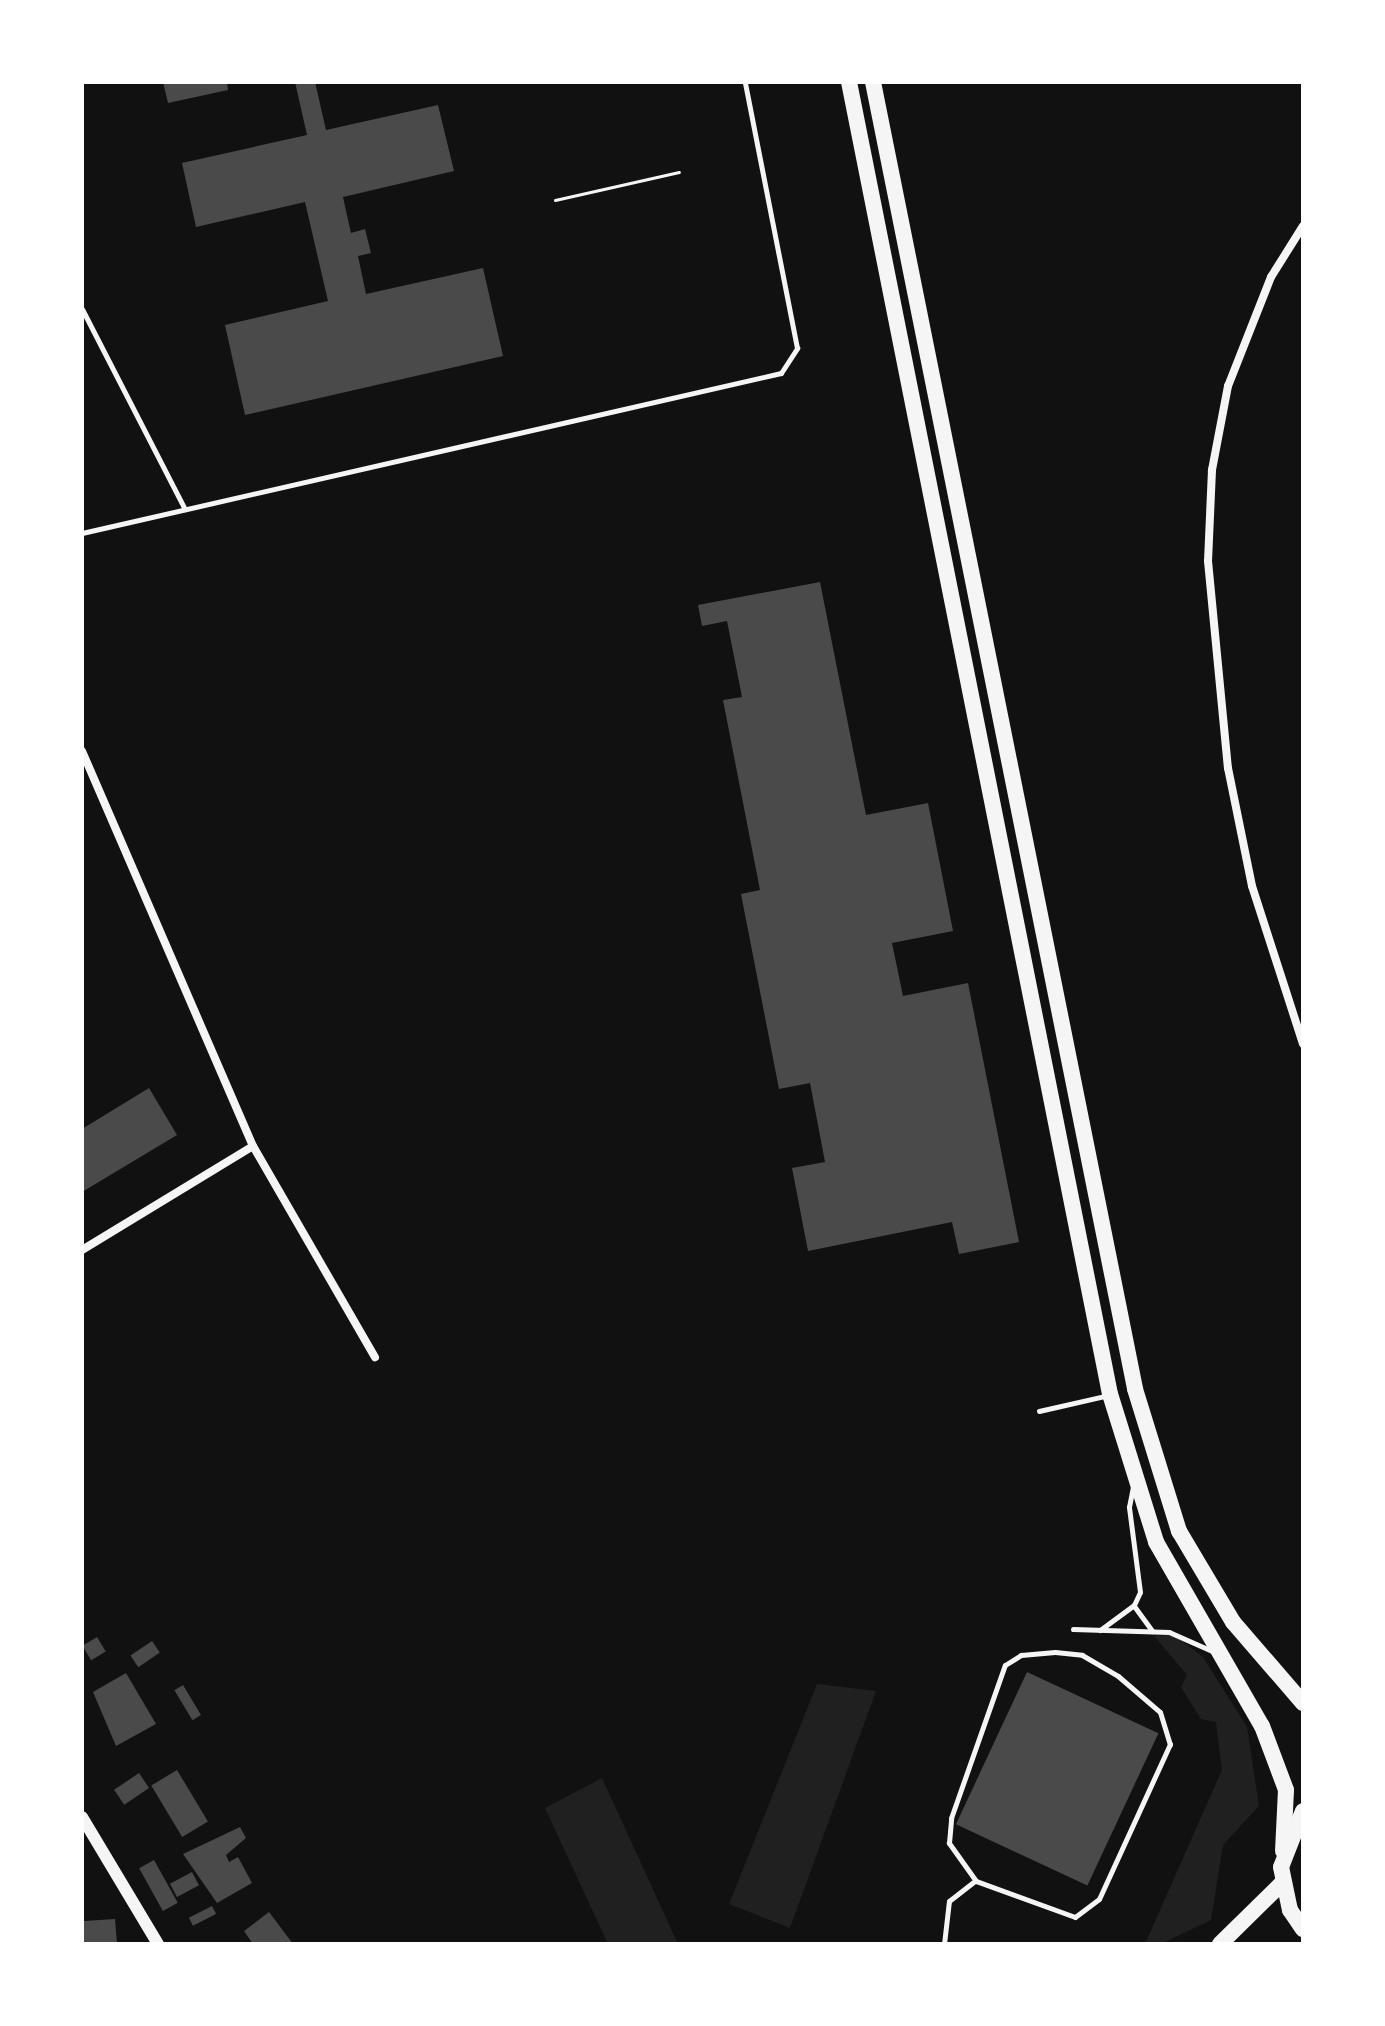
<!DOCTYPE html>
<html>
<head>
<meta charset="utf-8">
<style>
	body { margin:0 }
	#map { position:relative; width:1385px; height:2026px; overflow:hidden; background:#111; font-family:"Roboto Serif",serif }
	div>[style] { position:absolute }
	.green>* { inset:0; background:#202020 }
	.building>* { inset:0; background:#4a4a4a; transform-origin:0 0 }
	.path>* { height:3px; margin:-1.5px; padding:0 1.5px; transform-origin:1.5px; border-radius:1.5px; background:#f5f5f5 }
	.service>* { height:5px; margin:-2.5px; padding:0 2.5px; transform-origin:2.5px; border-radius:2.5px; background:#f5f5f5 }
	.minor>* { height:8px; margin:-4px; padding:0 4px; transform-origin:4px; border-radius:4px; background:#f5f5f5 }
	.tertiary>* { height:12px; margin:-6px; padding:0 6px; transform-origin:6px; border-radius:6px; background:#f5f5f5 }
	.primary>* { height:16px; margin:-8px; padding:0 8px; transform-origin:8px; border-radius:8px; background:#f5f5f5 }
	span { translate:-50% -50%; white-space:nowrap; text-align:center; line-height:1.15; -webkit-text-stroke:6px #fff; paint-order:stroke }
	.frame { position:absolute; inset:0; border:84px solid #fff; pointer-events:none }
</style>
</head>
<body>
<div id="map">
	<div class="green">
		<i style="clip-path:polygon(1174px 1635px,1203px 1657px,1247px 1727px,1259px 1806px,1223px 1845px,1211px 1920px,1161px 1944px,1145px 1944px,1222px 1770px,1216px 1722px,1201px 1719px,1181px 1687px,1187px 1675px,1154px 1636px)"></i>
		<i style="clip-path:polygon(817px 1684px,876px 1691px,790px 1928px,729px 1904px)"></i>
		<i style="clip-path:polygon(602px 1778px,678px 1944px,608px 1944px,545px 1808px)"></i>
	</div>
	<div class="building">
		<i style="clip-path:polygon(163px 82px,227px 82px,228px 90px,168px 103px)"></i>
		<i style="clip-path:polygon(295px 82px,315px 82px,326px 130px,438px 105px,454px 171px,343px 197px,351px 233px,365px 229px,371px 253px,358px 256px,366px 294px,483px 268px,503px 356px,245px 415px,225px 325px,328px 301px,305px 202px,196px 227px,182px 163px,307px 135px)"></i>
		<i style="clip-path:polygon(820px 582px,866px 815px,928px 803px,953px 931px,892px 943px,903px 996px,968px 983px,1019px 1242px,959px 1254px,952px 1222px,808px 1251px,792px 1168px,825px 1162px,810px 1083px,779px 1089px,741px 894px,760px 890px,723px 700px,742px 697px,727px 621px,702px 626px,698px 605px)"></i>
		<i style="clip-path:polygon(149px 1088px,177px 1135px,82px 1192px,82px 1129px)"></i>
		<i style="left:97px;top:1637px;width:17px;height:17px;rotate:59deg"></i>
		<i style="left:152px;top:1641px;width:14px;height:26px;rotate:56deg"></i>
		<i style="left:1027px;top:1672px;width:145px;height:168px;rotate:25deg"></i>
		<i style="clip-path:polygon(126px 1673px,156px 1724px,116px 1746px,93px 1692px)"></i>
		<i style="left:183px;top:1685px;width:35px;height:10px;rotate:59deg"></i>
		<i style="left:177px;top:1770px;width:60px;height:30px;rotate:59deg"></i>
		<i style="left:139px;top:1773px;width:18px;height:30px;rotate:56deg"></i>
		<i style="clip-path:polygon(240px 1827px,246px 1838px,226px 1855px,229px 1862px,238px 1857px,252px 1883px,217px 1903px,183px 1854px)"></i>
		<i style="left:154px;top:1860px;width:49px;height:17px;rotate:61deg"></i>
		<i style="left:192px;top:1872px;width:15px;height:25px;rotate:62deg"></i>
		<i style="left:212px;top:1906px;width:9px;height:26px;rotate:63deg"></i>
		<i style="clip-path:polygon(269px 1912px,293px 1944px,253px 1944px,244px 1931px)"></i>
		<i style="clip-path:polygon(115px 1919px,117px 1944px,82px 1944px,84px 1921px)"></i>
	</div>
	<div class="path">
		<i style="left:555px;top:200px;width:127px;rotate:-12.7deg"></i>
	</div>
	<div class="service">
		<i style="left:82px;top:309px;width:225px;rotate:62.8deg"></i>
		<i style="left:82px;top:533px;width:717px;rotate:-12.89deg"></i>
		<i style="left:781px;top:373px;width:30px;rotate:-57deg"></i>
		<i style="left:797px;top:348px;width:271px;rotate:-101.1deg"></i>
		<i style="left:1039px;top:1411px;width:68px;rotate:-12.8deg"></i>
		<i style="left:1134px;top:1606px;width:31px;rotate:54deg"></i>
		<i style="left:1073px;top:1629px;width:96px;rotate:1.8deg"></i>
		<i style="left:1169px;top:1632px;width:47px;rotate:23.8deg"></i>
		<i style="left:1100px;top:1630px;width:42px;rotate:-36.3deg"></i>
		<i style="left:1134px;top:1605px;width:14px;rotate:-65deg"></i>
		<i style="left:1140px;top:1592px;width:86px;rotate:-97.4deg"></i>
		<i style="left:1129px;top:1507px;width:21px;rotate:-79deg"></i>
		<i style="left:1055px;top:1652px;width:27px;rotate:6deg"></i>
		<i style="left:1082px;top:1655px;width:42px;rotate:30.3deg"></i>
		<i style="left:1118px;top:1676px;width:55px;rotate:40.6deg"></i>
		<i style="left:1160px;top:1712px;width:34px;rotate:73deg"></i>
		<i style="left:1170px;top:1744px;width:170px;rotate:114.6deg"></i>
		<i style="left:1099px;top:1899px;width:30px;rotate:143deg"></i>
		<i style="left:1075px;top:1917px;width:105px;rotate:-160deg"></i>
		<i style="left:976px;top:1881px;width:47px;rotate:-125.4deg"></i>
		<i style="left:949px;top:1843px;width:25px;rotate:-85deg"></i>
		<i style="left:951px;top:1818px;width:162px;rotate:-70.6deg"></i>
		<i style="left:1005px;top:1665px;width:19px;rotate:-32deg"></i>
		<i style="left:1021px;top:1655px;width:34px;rotate:-5deg"></i>
		<i style="left:944px;top:1944px;width:43px;rotate:-83.4deg"></i>
		<i style="left:949px;top:1901px;width:33px;rotate:-38deg"></i>
	</div>
	<div class="minor">
		<i style="left:1303px;top:226px;width:60px;rotate:122.1deg"></i>
		<i style="left:1271px;top:277px;width:117px;rotate:111.5deg"></i>
		<i style="left:1228px;top:386px;width:86px;rotate:100.8deg"></i>
		<i style="left:1212px;top:470px;width:91px;rotate:92.5deg"></i>
		<i style="left:1208px;top:561px;width:208px;rotate:84.5deg"></i>
		<i style="left:1228px;top:768px;width:120px;rotate:78.5deg"></i>
		<i style="left:1252px;top:886px;width:166px;rotate:72.1deg"></i>
		<i style="left:82px;top:751px;width:430px;rotate:66.6deg"></i>
		<i style="left:253px;top:1146px;width:244px;rotate:60deg"></i>
		<i style="left:82px;top:1250px;width:200px;rotate:-31.3deg"></i>
	</div>
	<div class="tertiary">
		<i style="left:82px;top:1817px;width:148px;rotate:59.1deg"></i>
	</div>
	<div class="primary">
		<i style="left:849px;top:82px;width:1338px;rotate:78.75deg"></i>
		<i style="left:1110px;top:1394px;width:155px;rotate:72.7deg"></i>
		<i style="left:1156px;top:1542px;width:212px;rotate:60.1deg"></i>
		<i style="left:1262px;top:1726px;width:68px;rotate:69.4deg"></i>
		<i style="left:1286px;top:1790px;width:61px;rotate:92.8deg"></i>
		<i style="left:873px;top:82px;width:1333px;rotate:78.66deg"></i>
		<i style="left:1135px;top:1389px;width:149px;rotate:72.8deg"></i>
		<i style="left:1179px;top:1531px;width:106px;rotate:59.3deg"></i>
		<i style="left:1233px;top:1622px;width:107px;rotate:49.2deg"></i>
		<i style="left:1303px;top:1811px;width:60px;rotate:111.4deg"></i>
		<i style="left:1281px;top:1867px;width:44px;rotate:78.2deg"></i>
		<i style="left:1290px;top:1910px;width:23px;rotate:56deg"></i>
		<i style="left:1220px;top:1944px;width:87px;rotate:-44.5deg"></i>
	</div>
	<div class="frame"></div>
</div>
</body>
</html>
